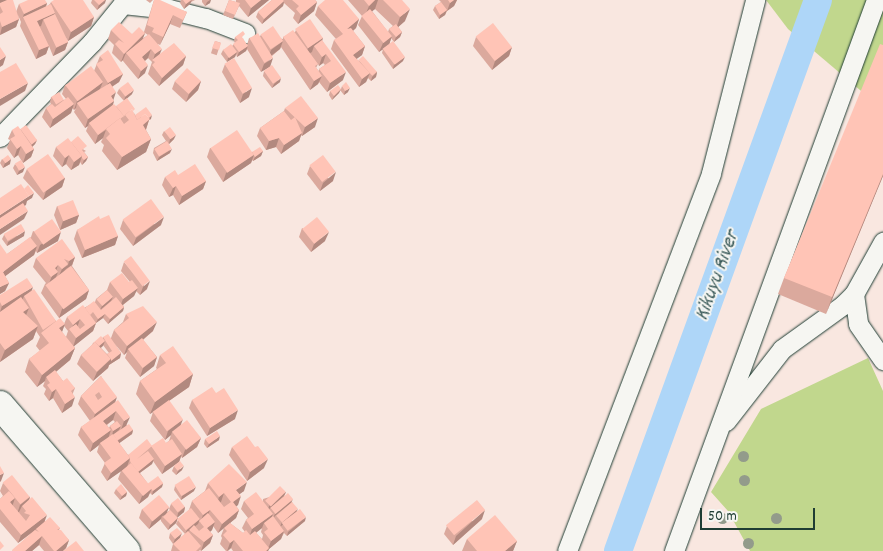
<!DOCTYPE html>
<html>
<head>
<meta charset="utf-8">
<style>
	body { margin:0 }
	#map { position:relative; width:883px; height:551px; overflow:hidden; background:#f9e7e0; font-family:Dekko,sans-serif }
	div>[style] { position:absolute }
	.green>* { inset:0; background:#c1d78d }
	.river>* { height:28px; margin:-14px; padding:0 14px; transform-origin:14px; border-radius:14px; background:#aed6f8 }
	.roads { filter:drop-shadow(0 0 1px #1f3d34) drop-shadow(0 0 1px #1f3d34) }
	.street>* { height:19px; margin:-9.5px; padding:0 9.5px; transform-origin:9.5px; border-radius:9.5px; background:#f6f6f2 }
	.highway>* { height:28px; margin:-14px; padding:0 14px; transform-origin:14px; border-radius:14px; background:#f6f6f2 }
	.trees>* { width:11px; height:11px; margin:-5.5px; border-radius:50%; background:#939b8b }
	.wall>* { inset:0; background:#dba99d; transform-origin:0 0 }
	.shaded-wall>* { inset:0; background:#b2897f }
	.building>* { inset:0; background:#ffc4b6; transform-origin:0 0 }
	span { translate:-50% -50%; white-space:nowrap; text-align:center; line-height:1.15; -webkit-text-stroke:4px #f6f6f2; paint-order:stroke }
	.water-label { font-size:21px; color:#3c5c5b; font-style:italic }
	.scale { position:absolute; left:700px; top:508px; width:115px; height:22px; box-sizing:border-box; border:2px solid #1f3d34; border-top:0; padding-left:6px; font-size:15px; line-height:18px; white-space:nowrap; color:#1f3d34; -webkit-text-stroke:4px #f6f6f2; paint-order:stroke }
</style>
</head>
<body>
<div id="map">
	<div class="green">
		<i style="clip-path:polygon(766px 0,883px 0,883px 100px,867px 96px,788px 29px)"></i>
		<i style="clip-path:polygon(868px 358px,883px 391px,883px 551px,750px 551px,728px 511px,711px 492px,761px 409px)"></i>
	</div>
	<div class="river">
		<i style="left:618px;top:551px;width:586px;rotate:-70.05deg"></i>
	</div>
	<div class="roads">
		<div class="street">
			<i style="left:123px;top:4px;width:46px;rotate:6.2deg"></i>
			<i style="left:169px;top:9px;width:38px;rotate:14deg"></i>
			<i style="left:206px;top:18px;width:42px;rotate:21deg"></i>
			<i style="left:0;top:137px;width:132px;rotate:-45.9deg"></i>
			<i style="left:92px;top:42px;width:54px;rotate:-51deg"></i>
			<i style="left:854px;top:294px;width:30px;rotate:82deg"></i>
			<i style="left:858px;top:324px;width:44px;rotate:55.2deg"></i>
			<i style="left:726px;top:421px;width:91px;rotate:-52.1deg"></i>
			<i style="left:782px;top:349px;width:75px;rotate:-35.8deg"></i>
			<i style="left:843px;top:305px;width:16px;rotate:-45deg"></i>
			<i style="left:854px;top:294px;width:60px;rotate:-60.9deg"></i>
			<i style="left:567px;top:551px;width:404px;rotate:-69.1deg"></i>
			<i style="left:711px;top:173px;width:179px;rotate:-75.7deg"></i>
			<i style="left:674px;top:551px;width:587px;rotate:-69.87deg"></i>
		</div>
		<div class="highway">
			<i style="left:0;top:405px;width:193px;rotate:49.2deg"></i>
		</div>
	</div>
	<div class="trees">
		<i style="left:743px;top:456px"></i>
		<i style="left:744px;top:480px"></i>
		<i style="left:722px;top:518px"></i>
		<i style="left:776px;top:518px"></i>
		<i style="left:748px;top:543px"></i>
	</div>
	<div class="wall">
		<i style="clip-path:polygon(0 0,16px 12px,19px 4px,47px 3px,46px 7px,50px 4px,51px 2px,94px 17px,91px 26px,68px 41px,65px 36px,68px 42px,65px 50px,53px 56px,49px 46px,46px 54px,36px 59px,20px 26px,21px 22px,18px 15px,19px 19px,16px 27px,0 35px)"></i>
		<i style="clip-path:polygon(92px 0,105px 0,105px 3px,97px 10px,91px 3px)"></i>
		<i style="clip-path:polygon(146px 0,153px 0,150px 3px)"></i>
		<i style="clip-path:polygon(evenodd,154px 0,187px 12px,180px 28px,170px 24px,160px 45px,158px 44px,160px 54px,186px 56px,183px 65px,159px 86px,148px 74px,152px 62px,148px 58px,145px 61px,145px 73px,138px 79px,123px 61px,123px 60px,121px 62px,112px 53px,114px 45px,108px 39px,111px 30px,132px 34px,144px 32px,154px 0,145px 33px,148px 35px,142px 39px,145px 33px)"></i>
		<i style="clip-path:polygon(181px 0,195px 0,191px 2px,190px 4px,184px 9px,180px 3px)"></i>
		<i style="clip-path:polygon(202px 0,210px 0,210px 3px,205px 6px,202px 2px)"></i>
		<i style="clip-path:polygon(229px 0,236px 2px,236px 0,269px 0,248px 17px,239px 6px,233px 19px,223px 15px)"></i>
		<i style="clip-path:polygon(272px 0,315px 0,317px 2px,314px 11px,298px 24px,293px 18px,295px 13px,284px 3px,283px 6px,262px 24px,256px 17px,258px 12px)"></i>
		<i style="clip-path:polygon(evenodd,348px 0,402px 0,405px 21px,398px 27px,402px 32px,400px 37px,394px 42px,391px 38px,389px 45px,403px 61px,393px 69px,382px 53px,383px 49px,379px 52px,358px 25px,362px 16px,348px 0,375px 9px,393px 26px,389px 29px,388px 32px,372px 11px,375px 9px)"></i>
		<i style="clip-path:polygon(439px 0,457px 0,454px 6px,447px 11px,445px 15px,439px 19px,433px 10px,435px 6px,441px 2px)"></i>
		<i style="clip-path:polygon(318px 6px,359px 19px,356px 28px,353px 31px,365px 46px,362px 55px,356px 59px,377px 72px,376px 77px,371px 81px,368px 78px,366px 82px,359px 87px,331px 49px,334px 40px,336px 39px,315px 15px)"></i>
		<i style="clip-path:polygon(evenodd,296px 30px,323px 38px,322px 40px,343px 80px,327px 92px,319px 82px,318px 84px,310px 90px,281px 47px,280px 49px,272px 56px,261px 72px,247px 49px,246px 51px,237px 57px,236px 54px,235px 57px,227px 62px,221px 54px,223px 50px,232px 46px,235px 43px,234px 41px,235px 37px,244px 39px,243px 39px,247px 45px,249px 38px,260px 36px,261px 35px,283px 39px,283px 37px,295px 32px,296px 30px,323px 63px,325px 65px,319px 69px,319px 71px,316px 68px,318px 64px,319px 66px,323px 63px)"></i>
		<i style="clip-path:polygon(476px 37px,512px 47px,509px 56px,492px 70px,473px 46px)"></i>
		<i style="left:215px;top:41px;width:6px;height:13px;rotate:18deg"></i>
		<i style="clip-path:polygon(883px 45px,883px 176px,826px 314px,778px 294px,784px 278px)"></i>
		<i style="clip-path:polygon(100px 56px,123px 74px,119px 82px,112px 87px,113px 100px,114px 101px,113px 105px,134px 113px,135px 115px,151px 119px,149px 120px,146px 130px,151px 139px,146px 152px,117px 170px,102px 151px,104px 145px,101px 142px,103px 138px,95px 144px,86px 131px,88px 126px,85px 128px,74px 112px,76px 108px,74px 110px,72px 108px,71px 113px,50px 128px,42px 117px,46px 108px,51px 104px,50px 102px,51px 97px,64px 100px,66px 99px,62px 94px,65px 85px,94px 71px)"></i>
		<i style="clip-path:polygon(225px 64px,249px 97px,240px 103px,222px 72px)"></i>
		<i style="clip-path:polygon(264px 71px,280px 82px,272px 88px,263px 76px)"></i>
		<i style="clip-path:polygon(175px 81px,201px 81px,198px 90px,186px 102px,172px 89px)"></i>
		<i style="clip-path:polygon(342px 86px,348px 92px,344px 95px,340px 90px,339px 93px,332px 100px,329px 95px,330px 91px,341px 89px)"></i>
		<i style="clip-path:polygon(119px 89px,132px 94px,124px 101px,117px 93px)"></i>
		<i style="clip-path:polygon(285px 108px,315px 127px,302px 136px,301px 135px,299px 141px,281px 154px,276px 147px,266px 150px,257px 136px,260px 128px,284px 111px)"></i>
		<i style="clip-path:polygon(20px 129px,37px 140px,35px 144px,32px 147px,34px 149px,31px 157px,23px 163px,18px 155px,14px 158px,7px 148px,10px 140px,8px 139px,12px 130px)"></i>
		<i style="clip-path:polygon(164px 131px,174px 139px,169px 144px,170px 153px,157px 161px,153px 153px,154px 148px,166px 141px,162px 135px)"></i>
		<i style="clip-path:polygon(71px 142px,86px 151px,84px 152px,88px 157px,86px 161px,82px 165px,80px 162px,79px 165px,71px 170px,66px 164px,62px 167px,53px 156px,56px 147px)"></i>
		<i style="clip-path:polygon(210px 148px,252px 152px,263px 151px,261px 156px,253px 161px,252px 160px,251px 163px,223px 182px,207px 157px)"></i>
		<i style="clip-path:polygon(2px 159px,10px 164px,3px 168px,0 163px)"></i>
		<i style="clip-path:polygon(15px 164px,23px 172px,17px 175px,13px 168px)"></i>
		<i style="clip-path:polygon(310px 166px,333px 181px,320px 191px,307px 174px)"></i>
		<i style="clip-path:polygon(27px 169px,65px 178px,62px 187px,43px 200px,23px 178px)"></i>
		<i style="clip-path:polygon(178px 175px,206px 181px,203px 189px,179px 205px,173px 195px,169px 197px,162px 185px,165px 177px)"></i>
		<i style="clip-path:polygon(57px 206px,79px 215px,76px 223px,60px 230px,54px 215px)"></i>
		<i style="clip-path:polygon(100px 219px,118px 236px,115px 245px,82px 258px,74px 239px,77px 230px)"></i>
		<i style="clip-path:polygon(123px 220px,161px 225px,133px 246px,120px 229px)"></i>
		<i style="clip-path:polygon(302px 228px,325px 241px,311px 252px,299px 237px)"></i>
		<i style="clip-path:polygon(33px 231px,58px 241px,37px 253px,36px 251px,34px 255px,5px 276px,9px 283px,5px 291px,0 294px,7px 254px,31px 237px)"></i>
		<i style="clip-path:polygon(4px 235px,24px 236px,7px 246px,2px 239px)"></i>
		<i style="clip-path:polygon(75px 257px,72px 266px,89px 290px,86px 299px,59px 318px,41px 293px,45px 284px,46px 283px,33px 267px,36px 258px)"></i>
		<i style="clip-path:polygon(evenodd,124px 262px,147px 289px,140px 295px,136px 291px,134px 296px,123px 305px,124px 307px,123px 311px,108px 324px,103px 318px,96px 323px,93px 331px,74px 346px,75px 348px,70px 360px,56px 372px,63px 381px,75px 388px,73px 393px,72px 406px,62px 413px,53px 398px,49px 401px,44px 394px,46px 389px,43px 386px,45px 381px,37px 387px,25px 372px,29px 359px,40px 351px,36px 346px,40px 337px,36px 331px,33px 339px,0 362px,0 295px,31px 291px,56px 321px,64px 324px,67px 317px,95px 302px,96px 299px,107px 290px,110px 282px,130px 282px,121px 271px,124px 262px,64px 326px,68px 331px,66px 337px,62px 332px,64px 326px)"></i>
		<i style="clip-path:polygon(evenodd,126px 314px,153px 331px,143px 340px,157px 357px,154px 366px,140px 377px,125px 358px,127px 352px,124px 355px,114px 343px,121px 353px,120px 358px,109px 365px,108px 368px,93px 381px,77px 364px,81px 355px,92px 345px,93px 343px,102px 339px,103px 337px,111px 338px,114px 330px,123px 322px,126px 314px,103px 345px,109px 353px,107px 354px,101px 348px,103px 345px)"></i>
		<i style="clip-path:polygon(evenodd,160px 355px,193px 374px,189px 387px,169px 401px,181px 425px,201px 438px,197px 447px,182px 458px,181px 456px,179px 462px,162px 474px,153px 461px,152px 464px,140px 473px,148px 484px,163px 483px,162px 487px,152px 495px,150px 493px,148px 497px,139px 504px,118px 479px,121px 471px,107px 481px,101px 472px,105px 463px,97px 452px,99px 445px,90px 452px,78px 435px,81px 427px,90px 421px,78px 404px,81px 396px,101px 376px,115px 402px,127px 426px,133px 430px,132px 434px,119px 443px,128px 455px,152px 446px,166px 443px,169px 441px,171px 435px,165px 440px,150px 421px,153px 412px,155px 411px,150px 414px,136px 394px,140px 381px,157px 369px,156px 368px,160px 355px,113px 420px,115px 422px,110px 426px,109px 428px,107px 425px,113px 420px)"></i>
		<i style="clip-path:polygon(216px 393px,235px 419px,207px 436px,189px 408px,192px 400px)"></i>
		<i style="clip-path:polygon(205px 439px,219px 440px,207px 448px,204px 444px)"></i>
		<i style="clip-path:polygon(232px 447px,264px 468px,247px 481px,229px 455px)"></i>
		<i style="clip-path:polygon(174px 466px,182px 470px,176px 475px,172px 471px)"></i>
		<i style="clip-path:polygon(3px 483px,30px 497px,29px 500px,45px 521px,60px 528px,59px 530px,69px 540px,66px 548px,63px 551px,44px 551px,39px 545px,32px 551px,12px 551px,33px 532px,18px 543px,0 522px,0 499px,3px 496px,0 491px)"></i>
		<i style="clip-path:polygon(evenodd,208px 483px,244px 491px,239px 494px,238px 505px,236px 506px,239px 510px,236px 518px,230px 523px,243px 533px,245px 532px,242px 528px,246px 520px,248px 518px,241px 509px,244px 501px,263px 501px,263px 499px,286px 492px,284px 496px,292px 502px,297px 512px,305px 521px,287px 536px,284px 533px,281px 539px,269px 549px,268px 551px,233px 551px,231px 548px,228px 551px,226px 551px,220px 544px,222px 538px,221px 536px,224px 528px,218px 533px,213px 526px,212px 530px,210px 532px,213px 535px,210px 543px,201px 551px,200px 550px,199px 551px,171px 551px,173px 544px,185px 534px,176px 524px,178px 520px,189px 510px,192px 501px,205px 491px,208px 483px,262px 528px,261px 532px,263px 535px,262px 539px,256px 533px,262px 528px)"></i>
		<i style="clip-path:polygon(175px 486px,194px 491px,181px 500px,174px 490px)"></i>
		<i style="clip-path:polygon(116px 489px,127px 492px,126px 496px,120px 500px,114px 493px)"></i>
		<i style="clip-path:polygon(171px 504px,185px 507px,184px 512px,177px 517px,178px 518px,176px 523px,168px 530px,161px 521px,161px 519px,149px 529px,139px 518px,142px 509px,169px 507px,166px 513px,170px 510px,169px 509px)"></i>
		<i style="clip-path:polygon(482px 519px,453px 545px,444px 534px,447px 526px)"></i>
		<i style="clip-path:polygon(170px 533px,180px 538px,173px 544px,169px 538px)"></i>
		<i style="clip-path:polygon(467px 539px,517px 541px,513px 551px,462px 551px)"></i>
	</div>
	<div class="shaded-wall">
		<i style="clip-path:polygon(0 0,11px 0,0 6px)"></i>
		<i style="clip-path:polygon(105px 0,106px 0,105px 3px,97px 10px,99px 5px)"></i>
		<i style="clip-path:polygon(192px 0,190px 4px,184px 9px,186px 4px)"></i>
		<i style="clip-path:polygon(210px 0,211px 0,210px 3px,205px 6px,207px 2px)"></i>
		<i style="clip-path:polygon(261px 0,269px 0,248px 17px,251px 8px)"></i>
		<i style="clip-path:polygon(375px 0,378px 0,375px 9px,364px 18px,369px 6px)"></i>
		<i style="clip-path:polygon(454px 0,457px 0,454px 6px,447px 11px,450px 3px)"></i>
		<i style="clip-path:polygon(284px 1px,283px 6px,262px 24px,264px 19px)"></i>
		<i style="clip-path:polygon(317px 2px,314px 11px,298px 24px,301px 15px)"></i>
		<i style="clip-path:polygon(47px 3px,44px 12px,23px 17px,21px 22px,24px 14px)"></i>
		<i style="clip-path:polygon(410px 9px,405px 21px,396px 29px,400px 17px)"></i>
		<i style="clip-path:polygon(447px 10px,445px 15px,439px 19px,440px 15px)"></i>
		<i style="clip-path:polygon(55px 13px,51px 21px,43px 20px,41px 26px,34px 29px,37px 21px)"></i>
		<i style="clip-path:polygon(173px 15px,170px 24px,160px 45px,163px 37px)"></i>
		<i style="clip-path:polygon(94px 17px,91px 26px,68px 41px,71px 32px)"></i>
		<i style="clip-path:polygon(19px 19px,16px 27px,0 35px,2px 27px)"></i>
		<i style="clip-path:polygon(359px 19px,356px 28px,344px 38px,347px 29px)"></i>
		<i style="clip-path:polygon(402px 32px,400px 37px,394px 42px,396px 37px)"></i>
		<i style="clip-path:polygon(145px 33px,142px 41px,126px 53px,123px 60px,121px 62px,124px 54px)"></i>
		<i style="clip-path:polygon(392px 36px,389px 45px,379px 52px,383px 43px)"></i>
		<i style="clip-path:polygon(323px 38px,320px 46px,314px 46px,312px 52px,305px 56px,308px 48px)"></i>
		<i style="clip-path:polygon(283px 41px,280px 49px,268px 58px,271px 50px)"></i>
		<i style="clip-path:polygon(68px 42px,65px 50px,53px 56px,56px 48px)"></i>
		<i style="clip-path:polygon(49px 46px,46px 54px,36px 59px,39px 50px)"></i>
		<i style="clip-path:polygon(248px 46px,246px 51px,237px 57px,239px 52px)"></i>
		<i style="clip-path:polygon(365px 46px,362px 55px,351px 63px,353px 55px)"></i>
		<i style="clip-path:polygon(512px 47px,509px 56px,492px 70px,495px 61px)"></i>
		<i style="clip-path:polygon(151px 49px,148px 58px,139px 66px,142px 57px)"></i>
		<i style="clip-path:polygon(162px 49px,158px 58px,153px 60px,155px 54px)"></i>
		<i style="clip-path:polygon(237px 52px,235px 57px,227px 62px,228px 58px)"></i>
		<i style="clip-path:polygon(326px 54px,323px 63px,319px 66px,322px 57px)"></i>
		<i style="clip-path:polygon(6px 56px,3px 65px,0 67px,0 60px)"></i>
		<i style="clip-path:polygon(186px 56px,183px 65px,159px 86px,162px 78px)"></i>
		<i style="clip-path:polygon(405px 57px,403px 61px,393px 69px,394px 64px)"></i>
		<i style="clip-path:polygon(273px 58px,270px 67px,261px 72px,264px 64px)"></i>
		<i style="clip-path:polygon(148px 65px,145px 73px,138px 79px,141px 71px)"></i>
		<i style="clip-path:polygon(346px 72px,343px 80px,327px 92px,330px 83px)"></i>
		<i style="clip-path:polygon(377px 72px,376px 77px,371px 81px,372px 77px)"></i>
		<i style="clip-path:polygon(370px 73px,366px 82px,359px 87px,362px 79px)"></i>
		<i style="clip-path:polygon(123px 74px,119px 82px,105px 91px,108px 83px)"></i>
		<i style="clip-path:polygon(322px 76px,318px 84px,310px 90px,314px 81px)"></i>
		<i style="clip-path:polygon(281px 78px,280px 82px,272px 88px,274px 84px)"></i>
		<i style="clip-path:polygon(201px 81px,198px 90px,186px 102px,189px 94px)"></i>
		<i style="clip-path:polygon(103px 82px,99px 91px,77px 103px,76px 108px,74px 110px,77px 101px)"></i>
		<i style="clip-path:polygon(28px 83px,25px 91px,0 106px,0 99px)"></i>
		<i style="clip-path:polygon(252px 88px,249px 97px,240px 103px,243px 94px)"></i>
		<i style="clip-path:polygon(350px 88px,348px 92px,344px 95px,345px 91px)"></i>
		<i style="clip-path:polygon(341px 89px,339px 93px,332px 100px,334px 96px)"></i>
		<i style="clip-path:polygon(134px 90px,132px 94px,124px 101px,125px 97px)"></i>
		<i style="clip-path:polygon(116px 92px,113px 101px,111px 96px)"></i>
		<i style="clip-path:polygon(114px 101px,111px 110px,89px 123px,88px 126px,85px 128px,88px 119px)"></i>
		<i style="clip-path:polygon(74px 104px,71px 113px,50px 128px,53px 119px)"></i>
		<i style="clip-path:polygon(152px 115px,151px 119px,149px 120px,145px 132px,139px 125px)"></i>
		<i style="clip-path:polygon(318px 118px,315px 127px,302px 136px,305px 127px)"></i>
		<i style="clip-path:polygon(106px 130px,103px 138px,95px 144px,98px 135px)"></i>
		<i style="clip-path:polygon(302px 133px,299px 141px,281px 154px,284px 145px)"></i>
		<i style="clip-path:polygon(176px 135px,174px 139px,169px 144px,170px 139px)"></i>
		<i style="clip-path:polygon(279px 138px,276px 147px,266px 150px,269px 141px)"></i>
		<i style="clip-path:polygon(151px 139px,146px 152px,117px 170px,122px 157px)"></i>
		<i style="clip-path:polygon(37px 140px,35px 144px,27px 152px,29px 147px)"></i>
		<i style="clip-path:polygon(21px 146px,18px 155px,14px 158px,17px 149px)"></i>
		<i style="clip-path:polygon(34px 149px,31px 157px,23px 163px,26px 154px)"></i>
		<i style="clip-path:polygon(172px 149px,170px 153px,157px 161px,159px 157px)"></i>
		<i style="clip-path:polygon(263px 151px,261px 156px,253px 161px,255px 157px)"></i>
		<i style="clip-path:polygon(69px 155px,66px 164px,62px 167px,65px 158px)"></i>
		<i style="clip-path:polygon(254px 155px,251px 163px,223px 182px,226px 173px)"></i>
		<i style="clip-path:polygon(82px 156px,79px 165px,71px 170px,74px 162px)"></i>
		<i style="clip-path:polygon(88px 157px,86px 161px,82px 165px,84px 160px)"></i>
		<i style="clip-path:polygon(11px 159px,10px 164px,3px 168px,5px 163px)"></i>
		<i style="clip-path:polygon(25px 167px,23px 172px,17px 175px,19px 171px)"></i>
		<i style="clip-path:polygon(336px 172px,333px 181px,320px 191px,323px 183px)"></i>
		<i style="clip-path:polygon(883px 174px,883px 176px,826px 314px,832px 297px)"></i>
		<i style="clip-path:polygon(65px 178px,62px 187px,43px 200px,46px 191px)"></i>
		<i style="clip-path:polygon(206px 181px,203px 189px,179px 205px,182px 196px)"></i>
		<i style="clip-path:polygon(176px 186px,173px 195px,169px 197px,173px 188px)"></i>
		<i style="clip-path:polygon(34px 193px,32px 198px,27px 201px,26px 205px,0 222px,0 215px)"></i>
		<i style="clip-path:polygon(28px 211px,24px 219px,0 235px,0 229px)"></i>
		<i style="clip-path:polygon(79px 215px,76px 223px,60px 230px,63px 221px)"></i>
		<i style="clip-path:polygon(164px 217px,161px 225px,133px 246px,136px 238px)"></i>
		<i style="clip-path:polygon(25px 231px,24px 236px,7px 246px,8px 242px)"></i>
		<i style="clip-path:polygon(61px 232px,58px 241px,37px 253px,40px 245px)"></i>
		<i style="clip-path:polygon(329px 232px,325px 241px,311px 252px,314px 244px)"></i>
		<i style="clip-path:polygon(118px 236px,115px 245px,82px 258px,85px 250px)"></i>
		<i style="clip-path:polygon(37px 246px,34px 255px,0 280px,3px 272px)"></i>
		<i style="clip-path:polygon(75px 257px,72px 265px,66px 269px,58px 278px,62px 269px,68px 265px,69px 261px)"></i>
		<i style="clip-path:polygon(58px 265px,55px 274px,58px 272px,55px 280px,48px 286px,55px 268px)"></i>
		<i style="clip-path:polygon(150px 281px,147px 289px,140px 295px,143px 287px)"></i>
		<i style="clip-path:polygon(9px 283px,5px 291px,0 294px,0 287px)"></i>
		<i style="clip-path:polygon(33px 287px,30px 296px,24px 296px,22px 301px,0 312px,2px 306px)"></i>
		<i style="clip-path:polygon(138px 288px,134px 296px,120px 307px,123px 299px)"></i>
		<i style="clip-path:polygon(89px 290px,86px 299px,59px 318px,62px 309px)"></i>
		<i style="clip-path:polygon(113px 297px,111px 301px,100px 310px,102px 306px)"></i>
		<i style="clip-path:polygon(124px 307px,123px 311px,108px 324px,110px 319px)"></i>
		<i style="clip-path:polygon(29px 308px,24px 320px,23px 312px)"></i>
		<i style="clip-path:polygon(105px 314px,103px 318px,96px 323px,98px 319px)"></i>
		<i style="clip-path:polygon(80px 319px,77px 328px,71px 331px,73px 325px)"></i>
		<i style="clip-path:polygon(157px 322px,153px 331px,129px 351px,128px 349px,127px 352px,124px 355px,127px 346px)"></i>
		<i style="clip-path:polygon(96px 323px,93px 331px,73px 347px,76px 338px)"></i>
		<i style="clip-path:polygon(65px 324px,60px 337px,59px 328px)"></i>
		<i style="clip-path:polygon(38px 326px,33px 339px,0 362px,5px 350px)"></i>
		<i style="clip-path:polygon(105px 341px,103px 346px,95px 352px,97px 348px)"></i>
		<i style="clip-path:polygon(75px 348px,70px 360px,47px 379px,46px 377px,45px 381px,37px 387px,42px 375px)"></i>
		<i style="clip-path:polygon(121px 353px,120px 358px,109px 365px,108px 368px,93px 381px,97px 372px,111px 359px)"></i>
		<i style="clip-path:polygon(157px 357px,154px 366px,140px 377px,143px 368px)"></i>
		<i style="clip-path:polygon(193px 374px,189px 387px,150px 414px,155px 402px)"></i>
		<i style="clip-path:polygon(56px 389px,53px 398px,49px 401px,52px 392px)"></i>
		<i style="clip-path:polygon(75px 397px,72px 406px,62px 413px,65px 404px)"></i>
		<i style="clip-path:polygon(117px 397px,114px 406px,92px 423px,95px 414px)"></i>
		<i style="clip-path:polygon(238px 410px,235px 419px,207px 436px,210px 428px)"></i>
		<i style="clip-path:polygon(116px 411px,113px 420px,100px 429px,103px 421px)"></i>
		<i style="clip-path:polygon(130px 417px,126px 426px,121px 430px,124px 421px)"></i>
		<i style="clip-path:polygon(183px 419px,180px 427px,172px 432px,171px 435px,165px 440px,168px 431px)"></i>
		<i style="clip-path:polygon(121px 426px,119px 430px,112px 436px,113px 431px)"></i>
		<i style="clip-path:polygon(111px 430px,108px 439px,100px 443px,99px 445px,90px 452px,93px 443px)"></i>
		<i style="clip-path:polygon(133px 430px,132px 434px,114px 447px,116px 442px)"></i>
		<i style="clip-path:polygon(220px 436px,219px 440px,207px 448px,209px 444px)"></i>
		<i style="clip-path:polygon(201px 438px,197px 447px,182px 458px,185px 450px)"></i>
		<i style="clip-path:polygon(182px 454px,179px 462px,162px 474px,165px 466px)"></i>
		<i style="clip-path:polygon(130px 458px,127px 467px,107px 481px,111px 473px)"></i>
		<i style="clip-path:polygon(154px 459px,152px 464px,134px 477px,136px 473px)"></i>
		<i style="clip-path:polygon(268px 459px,264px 468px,247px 481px,250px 472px)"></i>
		<i style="clip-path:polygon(184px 466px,182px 470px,176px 475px,178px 471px)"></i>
		<i style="clip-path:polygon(4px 473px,1px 481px,0 482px,0 475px)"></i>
		<i style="clip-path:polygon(247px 482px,244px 491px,233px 499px,236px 490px)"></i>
		<i style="clip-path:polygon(163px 483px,162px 487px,152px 495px,153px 491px)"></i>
		<i style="clip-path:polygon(196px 487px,194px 491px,181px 500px,182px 496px)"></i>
		<i style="clip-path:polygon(152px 488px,148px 497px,139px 504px,142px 496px)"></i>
		<i style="clip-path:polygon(127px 492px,126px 496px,120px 500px,122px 496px)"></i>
		<i style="clip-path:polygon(286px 492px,284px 496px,268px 510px,269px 506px)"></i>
		<i style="clip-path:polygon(224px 493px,221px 502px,216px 506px,219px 497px)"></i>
		<i style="clip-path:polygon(241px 496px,238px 505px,230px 511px,233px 502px)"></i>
		<i style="clip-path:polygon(30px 497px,27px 506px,22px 506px,19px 512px,17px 514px,20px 505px)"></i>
		<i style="clip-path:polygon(15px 498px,12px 507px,10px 502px)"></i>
		<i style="clip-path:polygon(293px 499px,291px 503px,276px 515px,273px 518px,275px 514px)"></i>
		<i style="clip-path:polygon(169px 507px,166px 515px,162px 516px,161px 519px,149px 529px,152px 521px)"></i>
		<i style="clip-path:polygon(185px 507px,184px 512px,177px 518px,178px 513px)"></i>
		<i style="clip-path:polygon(298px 509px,296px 513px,280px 527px,282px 522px)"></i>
		<i style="clip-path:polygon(210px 510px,207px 518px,200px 523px,203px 515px)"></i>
		<i style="clip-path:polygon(239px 510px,236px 518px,218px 533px,222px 524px)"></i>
		<i style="clip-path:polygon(485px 510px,482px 519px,453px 545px,456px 536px)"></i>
		<i style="clip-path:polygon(273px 514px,270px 523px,264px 523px,262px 528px,249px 538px,252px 529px)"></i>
		<i style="clip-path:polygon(47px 515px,44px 523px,36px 529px,35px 530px,18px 543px,21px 535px)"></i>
		<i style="clip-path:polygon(306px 517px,305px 521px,287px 536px,288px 532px)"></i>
		<i style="clip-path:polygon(178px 518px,176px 523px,168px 530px,170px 525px)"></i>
		<i style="clip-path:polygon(200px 519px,198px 524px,189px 531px,189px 530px,188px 532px,185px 534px,187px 530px)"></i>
		<i style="clip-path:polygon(215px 522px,212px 530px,204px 537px,207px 528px)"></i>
		<i style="clip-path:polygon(284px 531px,281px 539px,269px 549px,268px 551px,266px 551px,268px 549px,271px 541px)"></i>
		<i style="clip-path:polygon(182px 533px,180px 538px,173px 544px,175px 539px)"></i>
		<i style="clip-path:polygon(213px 535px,210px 543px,201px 551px,204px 542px)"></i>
		<i style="clip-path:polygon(42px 536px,39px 545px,32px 551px,25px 551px)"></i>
		<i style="clip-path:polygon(69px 540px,66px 548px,63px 551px,56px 551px)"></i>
		<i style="clip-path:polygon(234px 540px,231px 548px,227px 551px,230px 543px)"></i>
		<i style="clip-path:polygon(517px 541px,513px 551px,505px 551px)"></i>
	</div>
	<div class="building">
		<i style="clip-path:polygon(7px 0,13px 0,19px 19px,2px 27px,0 21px,0 14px,3px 12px,0 6px,0 3px)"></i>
		<i style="clip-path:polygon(28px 0,45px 0,47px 3px,24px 14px,19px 4px)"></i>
		<i style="clip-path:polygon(54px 0,83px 0,94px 17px,71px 32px,51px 2px)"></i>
		<i style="clip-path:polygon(94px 0,105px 0,99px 5px)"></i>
		<i style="clip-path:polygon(154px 0,160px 0,187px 12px,183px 20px,173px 15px,163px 37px,152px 32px,154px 28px,147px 25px)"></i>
		<i style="clip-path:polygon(183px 0,191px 0,186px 4px)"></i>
		<i style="clip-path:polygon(229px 0,240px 3px,235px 15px,225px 11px)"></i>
		<i style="clip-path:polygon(245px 0,261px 0,251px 8px)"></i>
		<i style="clip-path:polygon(272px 0,283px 0,284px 1px,264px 19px,258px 12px)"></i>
		<i style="clip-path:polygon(292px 0,315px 0,317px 2px,301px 15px,296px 9px,299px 6px)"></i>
		<i style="clip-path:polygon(325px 0,343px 0,359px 19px,347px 29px,351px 28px,365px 46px,353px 55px,370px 73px,362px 79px,334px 40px,343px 34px,318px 6px)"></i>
		<i style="clip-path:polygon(364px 0,375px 0,369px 6px)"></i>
		<i style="clip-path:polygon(383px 0,402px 0,410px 9px,400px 17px)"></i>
		<i style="clip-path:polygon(448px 0,454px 0,450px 3px)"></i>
		<i style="clip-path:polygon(441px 2px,447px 10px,440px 15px,435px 6px)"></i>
		<i style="clip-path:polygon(51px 4px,55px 13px,37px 21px,49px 46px,39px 50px,23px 17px)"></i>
		<i style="left:370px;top:9px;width:35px;height:11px;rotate:51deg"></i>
		<i style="left:55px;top:14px;width:31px;height:13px;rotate:65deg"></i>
		<i style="left:310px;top:19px;width:23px;height:18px;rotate:56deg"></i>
		<i style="clip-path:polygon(119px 22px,132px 34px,139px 27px,145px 33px,124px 54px,115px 44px,119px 40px,124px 43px,111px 30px)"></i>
		<i style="left:493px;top:23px;width:31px;height:22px;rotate:52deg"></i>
		<i style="clip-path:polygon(396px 24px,402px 32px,396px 37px,389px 29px)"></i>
		<i style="left:273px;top:26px;width:18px;height:15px;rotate:56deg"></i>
		<i style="clip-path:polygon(293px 30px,318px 64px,315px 66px,322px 76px,314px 81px,283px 37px)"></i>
		<i style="clip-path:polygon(243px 31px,245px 34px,242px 37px,248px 46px,239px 52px,233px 44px,238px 40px,235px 37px)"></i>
		<i style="left:258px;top:33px;width:29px;height:10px;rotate:59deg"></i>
		<i style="clip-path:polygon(149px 34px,162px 49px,155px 54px,151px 49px,142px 57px,148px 65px,141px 71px,126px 53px)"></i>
		<i style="clip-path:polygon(322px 40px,346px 72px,330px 83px,319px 69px,331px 61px,326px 54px,322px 57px,314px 46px)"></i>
		<i style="clip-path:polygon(215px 41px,221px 43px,219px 50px,212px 48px)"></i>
		<i style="left:393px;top:41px;width:20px;height:13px;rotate:53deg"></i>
		<i style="clip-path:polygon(174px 43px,186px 56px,162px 78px,152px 65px,155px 62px,152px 60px)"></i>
		<i style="left:231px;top:44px;width:10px;height:10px;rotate:53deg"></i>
		<i style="clip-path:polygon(880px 44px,883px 45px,883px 174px,832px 297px,784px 278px)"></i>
		<i style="clip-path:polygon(0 47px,6px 56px,0 60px)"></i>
		<i style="clip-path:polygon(108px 50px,123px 74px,108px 83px,96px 64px,103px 60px,100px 56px)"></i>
		<i style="left:363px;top:56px;width:21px;height:6px;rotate:49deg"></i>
		<i style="left:234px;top:58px;width:35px;height:11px;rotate:59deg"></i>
		<i style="clip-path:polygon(16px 63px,28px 83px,0 99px,0 72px)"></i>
		<i style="left:272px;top:65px;width:16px;height:10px;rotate:55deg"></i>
		<i style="left:91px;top:66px;width:20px;height:32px;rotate:53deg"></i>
		<i style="left:187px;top:68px;width:19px;height:18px;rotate:43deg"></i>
		<i style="left:128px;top:82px;width:10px;height:11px;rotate:53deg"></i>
		<i style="clip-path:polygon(346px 82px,350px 88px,345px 91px,342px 86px)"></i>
		<i style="clip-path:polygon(110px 83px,116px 92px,111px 96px,114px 101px,88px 119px,77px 103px)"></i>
		<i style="clip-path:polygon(338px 85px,341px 89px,334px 96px,330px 91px)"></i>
		<i style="left:59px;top:92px;width:9px;height:9px;rotate:58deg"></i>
		<i style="clip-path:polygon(301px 96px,318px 118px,305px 127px,285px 108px)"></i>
		<i style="clip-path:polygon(68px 97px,74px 104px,53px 119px,46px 108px,52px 104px,55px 107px)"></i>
		<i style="clip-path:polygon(127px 98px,135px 109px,133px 111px,132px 109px,125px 115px,123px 118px,124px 116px,116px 106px)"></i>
		<i style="clip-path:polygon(114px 104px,124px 116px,120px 119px,120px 118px,98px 135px,89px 123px)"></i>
		<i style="clip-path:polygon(146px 107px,152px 115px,149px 118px,145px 114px,137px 120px,135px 115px)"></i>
		<i style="clip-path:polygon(132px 109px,137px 120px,145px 114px,150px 119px,143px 125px,151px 139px,122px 157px,106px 138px,110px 134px,106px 129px,120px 118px,124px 124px,129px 120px,125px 115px)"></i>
		<i style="clip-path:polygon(284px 111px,291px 120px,295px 117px,302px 133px,284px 145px,279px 138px,269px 141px,260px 128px)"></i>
		<i style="left:26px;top:125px;width:19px;height:7px;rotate:54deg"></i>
		<i style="clip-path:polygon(18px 126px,34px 149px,26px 154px,21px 146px,17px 149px,10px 139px,15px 136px,12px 130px)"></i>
		<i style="left:170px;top:127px;width:10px;height:7px;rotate:53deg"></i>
		<i style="left:237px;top:130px;width:30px;height:32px;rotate:56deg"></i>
		<i style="clip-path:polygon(78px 136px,87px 146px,82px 150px,88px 157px,84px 160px,82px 158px,82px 156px,71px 142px)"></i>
		<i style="clip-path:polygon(68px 138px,82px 156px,74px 162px,69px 155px,65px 158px,56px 147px)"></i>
		<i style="left:167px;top:141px;width:9px;height:15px;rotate:58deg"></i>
		<i style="clip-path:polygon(260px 147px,263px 151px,255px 157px,252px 152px)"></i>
		<i style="left:48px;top:154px;width:29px;height:26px;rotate:55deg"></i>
		<i style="left:8px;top:155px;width:5px;height:7px;rotate:53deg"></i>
		<i style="left:323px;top:155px;width:21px;height:17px;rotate:53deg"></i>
		<i style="left:21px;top:160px;width:8px;height:7px;rotate:60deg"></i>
		<i style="clip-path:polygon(195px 164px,206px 181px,182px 196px,176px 186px,173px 188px,165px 177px,175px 170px,178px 175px)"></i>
		<i style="clip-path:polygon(21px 184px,29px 196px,0 215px,0 198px)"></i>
		<i style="clip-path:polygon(28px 185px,34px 193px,29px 196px,24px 189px)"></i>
		<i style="left:151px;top:199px;width:22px;height:35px;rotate:54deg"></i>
		<i style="left:73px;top:200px;width:16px;height:17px;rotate:68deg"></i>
		<i style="clip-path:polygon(23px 203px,28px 211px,0 229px,0 217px,0 218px)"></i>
		<i style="clip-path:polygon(109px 215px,118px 236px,85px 250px,77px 230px,99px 216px,100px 219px)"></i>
		<i style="left:317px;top:217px;width:19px;height:19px;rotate:51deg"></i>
		<i style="left:52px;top:219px;width:16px;height:22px;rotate:55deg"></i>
		<i style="left:21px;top:224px;width:8px;height:20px;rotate:60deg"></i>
		<i style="clip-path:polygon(30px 237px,37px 246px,3px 272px,9px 283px,0 287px,0 244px,7px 254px)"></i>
		<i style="clip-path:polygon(62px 239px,75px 257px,69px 261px,64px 259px,68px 264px,62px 269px,58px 265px,55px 268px,58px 272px,51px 277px,36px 258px)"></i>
		<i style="left:131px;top:256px;width:31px;height:9px;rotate:53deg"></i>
		<i style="left:71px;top:266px;width:30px;height:32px;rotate:53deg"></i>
		<i style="clip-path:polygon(122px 273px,129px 282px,132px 280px,138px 288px,123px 299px,110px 282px)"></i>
		<i style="clip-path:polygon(27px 278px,33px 287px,2px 306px,0 302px,0 295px)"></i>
		<i style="clip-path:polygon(34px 289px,56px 321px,43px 330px,24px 296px)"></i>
		<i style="left:107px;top:290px;width:9px;height:14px;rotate:49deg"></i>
		<i style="clip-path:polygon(21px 297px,29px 308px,23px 312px,38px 326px,5px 350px,0 343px,0 312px)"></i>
		<i style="clip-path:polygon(116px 297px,124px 307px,110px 319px,105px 314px,98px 319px,93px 312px,90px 315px,85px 308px,94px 301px,101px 310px)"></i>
		<i style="clip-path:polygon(83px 305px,96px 323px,76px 338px,69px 329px,76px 324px,80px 329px,85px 325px,80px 319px,73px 325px,67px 317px)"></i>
		<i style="clip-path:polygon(143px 306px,157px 322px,127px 346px,114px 330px,129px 318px,126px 314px)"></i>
		<i style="clip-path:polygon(60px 318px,65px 324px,59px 328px,75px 348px,42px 375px,29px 359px,49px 343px,41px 333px)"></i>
		<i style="clip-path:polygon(108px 334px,121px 353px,111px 361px,111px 359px,107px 354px,112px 351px,103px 337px)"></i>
		<i style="clip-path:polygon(101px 336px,105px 341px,99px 346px,95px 342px,94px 343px,93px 343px)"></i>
		<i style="left:142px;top:338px;width:24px;height:18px;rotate:52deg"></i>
		<i style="left:95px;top:342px;width:23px;height:19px;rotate:47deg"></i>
		<i style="clip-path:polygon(173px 346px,193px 374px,155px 402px,140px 381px,166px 363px,160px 355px)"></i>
		<i style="clip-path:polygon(55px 370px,63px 381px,67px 378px,75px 388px,71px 391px,75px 397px,65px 404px,56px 389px,52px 392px,47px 385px,50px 383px,46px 377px)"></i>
		<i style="clip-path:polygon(evenodd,101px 376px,117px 397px,95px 414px,81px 396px,101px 376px,99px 392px,102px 397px,98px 400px,95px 395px,99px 392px)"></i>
		<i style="clip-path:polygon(212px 387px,216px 393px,224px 388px,238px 410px,210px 428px,192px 400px)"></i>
		<i style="clip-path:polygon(118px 400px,130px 417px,124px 421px,116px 411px,103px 421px,111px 430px,93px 443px,81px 427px)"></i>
		<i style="left:169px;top:400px;width:24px;height:20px;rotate:54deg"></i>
		<i style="left:187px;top:420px;width:23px;height:19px;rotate:52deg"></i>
		<i style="clip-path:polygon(117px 421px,121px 426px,113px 431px,110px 426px)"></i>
		<i style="left:129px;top:424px;width:7px;height:19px;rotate:56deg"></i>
		<i style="clip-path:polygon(217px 431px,220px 436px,209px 444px,205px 439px)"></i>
		<i style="clip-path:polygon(113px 434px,130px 458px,111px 473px,104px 463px,111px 458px,100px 443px)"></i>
		<i style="clip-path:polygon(247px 436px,255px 447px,258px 446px,268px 459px,250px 472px,232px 447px)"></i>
		<i style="clip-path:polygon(163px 438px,166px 443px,172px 439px,182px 454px,165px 466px,151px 446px)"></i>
		<i style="clip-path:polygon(147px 439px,152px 446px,137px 459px,148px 451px,154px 459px,138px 472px,131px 463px,130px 461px,130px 458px,128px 455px)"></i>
		<i style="left:180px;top:461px;width:6px;height:8px;rotate:51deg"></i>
		<i style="left:131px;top:463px;width:33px;height:12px;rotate:50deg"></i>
		<i style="clip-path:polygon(229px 464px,247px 482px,236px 490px,241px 496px,233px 502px,239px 510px,222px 524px,210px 510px,203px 515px,192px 501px,209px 488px,224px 507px,231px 502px,224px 493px,219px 497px,208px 483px)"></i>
		<i style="clip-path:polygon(0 466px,4px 473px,0 475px)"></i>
		<i style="left:12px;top:475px;width:28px;height:12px;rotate:51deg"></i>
		<i style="left:158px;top:476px;width:9px;height:13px;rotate:54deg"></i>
		<i style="left:189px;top:476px;width:13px;height:17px;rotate:58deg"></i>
		<i style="clip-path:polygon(121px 484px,127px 492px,122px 496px,116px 489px)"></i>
		<i style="left:280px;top:486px;width:8px;height:21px;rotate:45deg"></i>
		<i style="clip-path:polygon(9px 491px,15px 498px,10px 502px,26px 521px,30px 515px,24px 513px,26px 511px,22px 506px,32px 497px,47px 515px,21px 535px,0 509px,0 499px)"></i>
		<i style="clip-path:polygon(256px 492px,273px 514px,252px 529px,246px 520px,254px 514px,244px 501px)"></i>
		<i style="left:288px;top:493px;width:8px;height:23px;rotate:50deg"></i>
		<i style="left:159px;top:495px;width:16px;height:22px;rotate:50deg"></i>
		<i style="left:178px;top:498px;width:11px;height:9px;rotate:52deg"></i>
		<i style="left:477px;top:500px;width:13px;height:40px;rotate:51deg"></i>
		<i style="left:292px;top:502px;width:9px;height:21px;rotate:49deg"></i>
		<i style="left:191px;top:508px;width:14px;height:18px;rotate:51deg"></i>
		<i style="left:300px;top:509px;width:10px;height:23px;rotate:53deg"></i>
		<i style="left:170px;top:510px;width:11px;height:10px;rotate:45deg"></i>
		<i style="clip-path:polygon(208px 513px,215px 522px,207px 528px,213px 535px,204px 542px,189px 530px,194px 525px,199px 531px,204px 527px,199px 521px)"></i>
		<i style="clip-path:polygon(495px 515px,517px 541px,505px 551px,477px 551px,467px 539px)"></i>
		<i style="clip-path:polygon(273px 516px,284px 531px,271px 541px,264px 532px,268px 529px,264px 523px)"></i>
		<i style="clip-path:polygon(50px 517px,60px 528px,57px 530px,61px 530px,69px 540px,56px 551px,54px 551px,42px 536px,25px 551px,13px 551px,12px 550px,35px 530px,39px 532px,36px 529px)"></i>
		<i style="clip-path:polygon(230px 523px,243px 533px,246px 530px,250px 535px,255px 531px,269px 548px,266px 551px,243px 551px,234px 540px,230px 543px,223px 535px,227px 531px,224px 528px)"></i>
		<i style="clip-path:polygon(177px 528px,182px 533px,175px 539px,170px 533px)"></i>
		<i style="clip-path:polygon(188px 531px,201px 546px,196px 551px,180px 551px,173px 544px)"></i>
		<i style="clip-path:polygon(0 541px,4px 546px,0 550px)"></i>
		<i style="clip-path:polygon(76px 541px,84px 551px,63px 551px)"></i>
	</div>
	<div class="water-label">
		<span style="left:718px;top:276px;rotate:-70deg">Kikuyu River</span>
	</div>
	<div class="scale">50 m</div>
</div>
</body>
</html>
